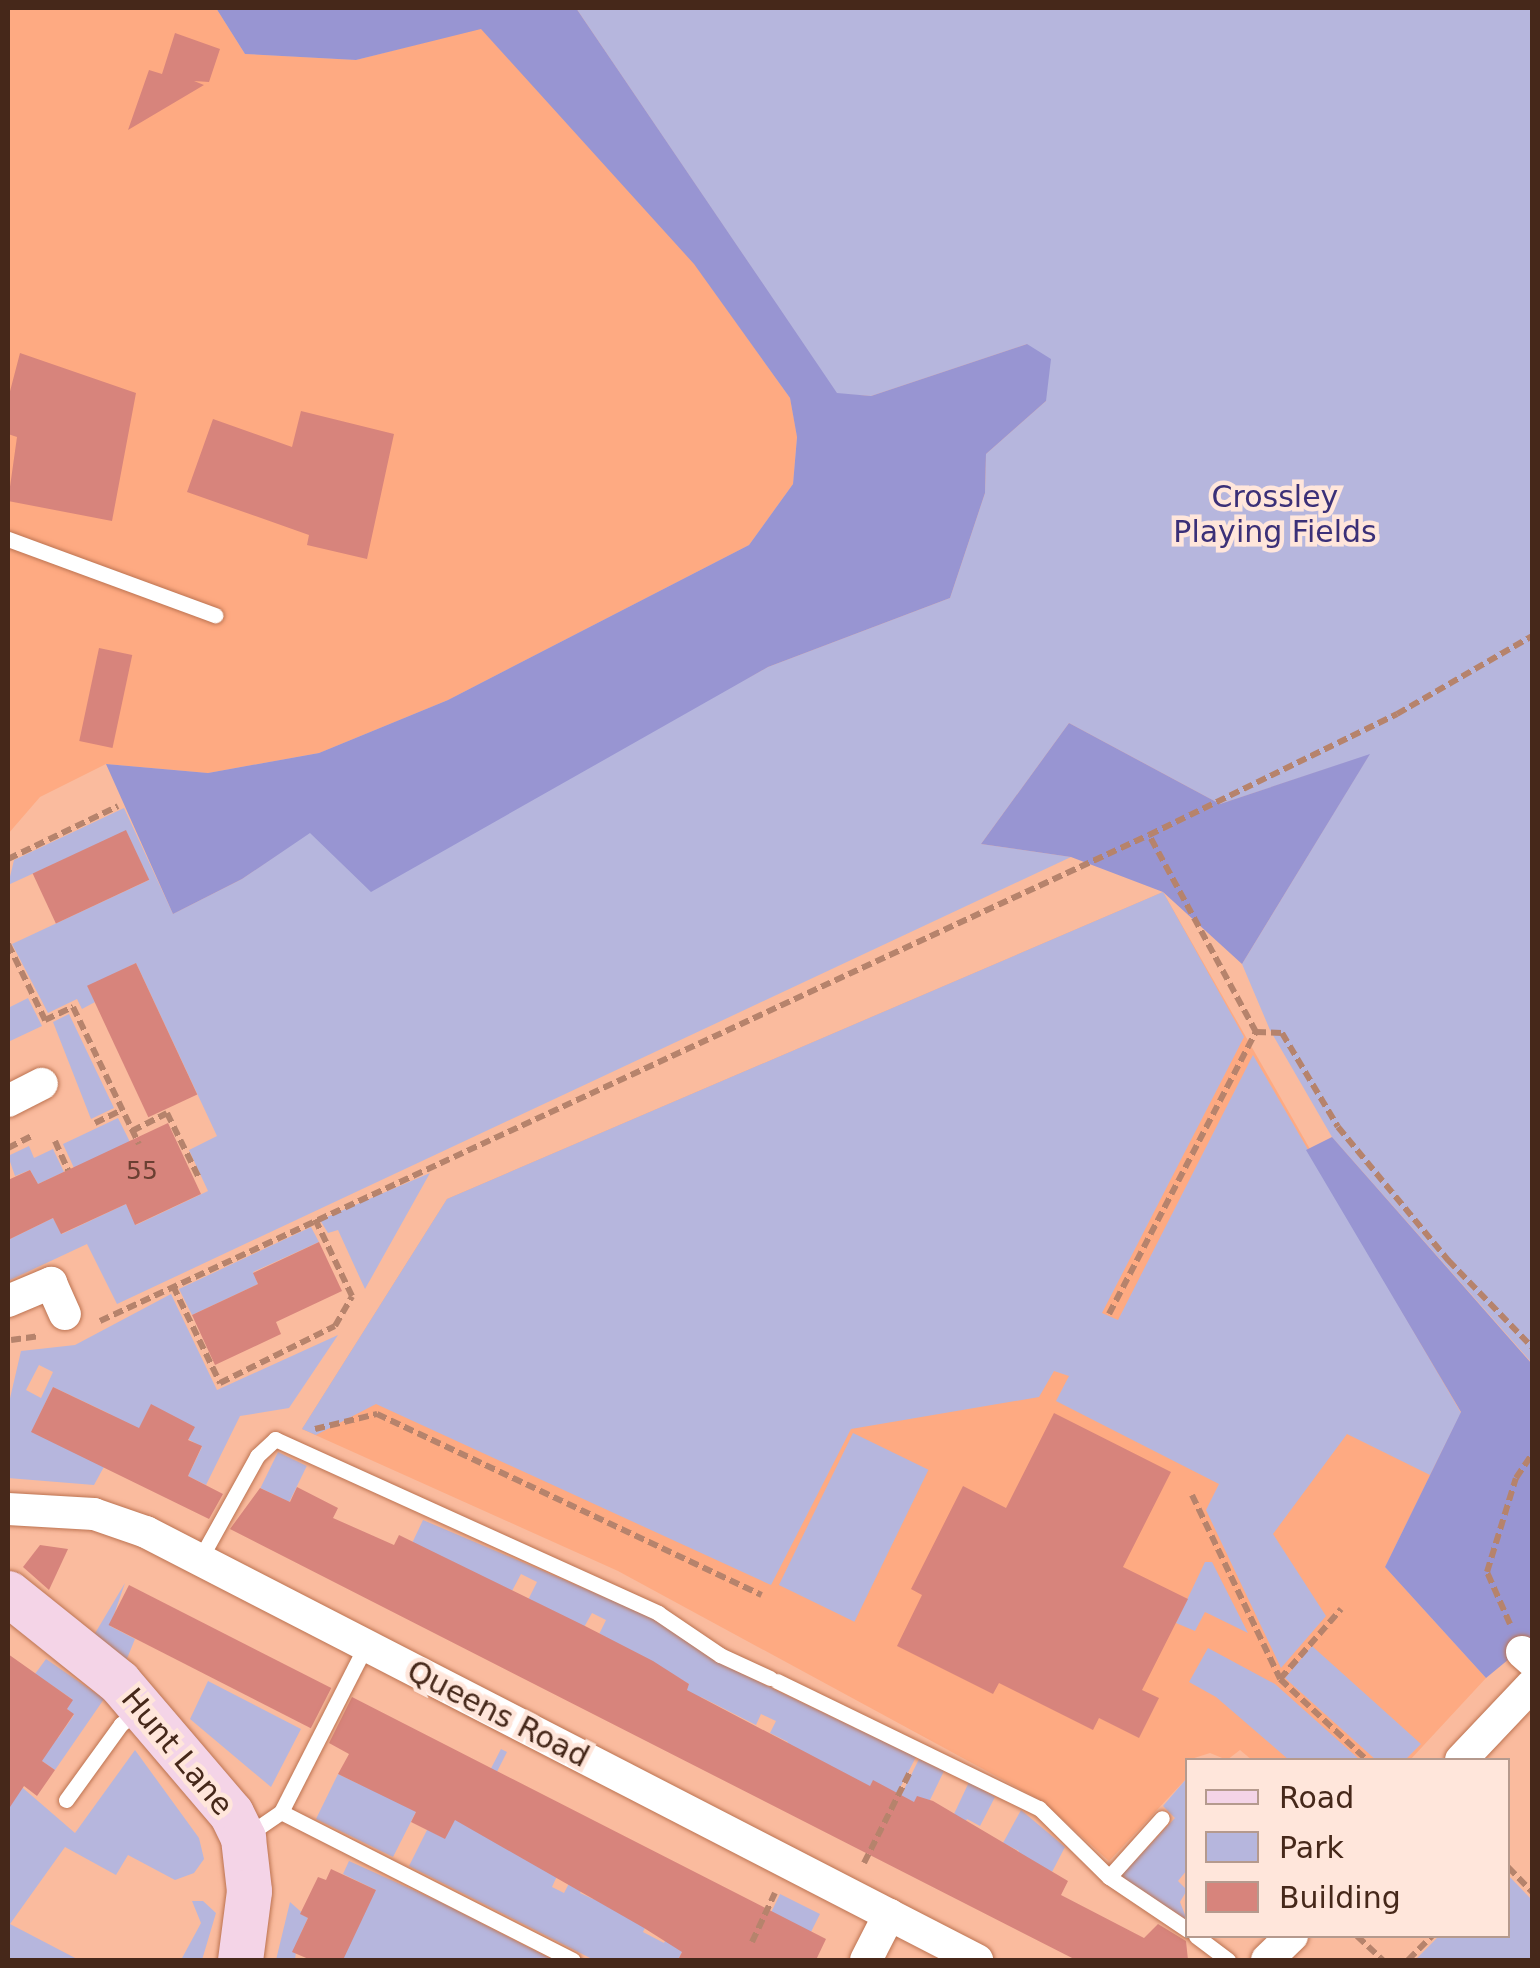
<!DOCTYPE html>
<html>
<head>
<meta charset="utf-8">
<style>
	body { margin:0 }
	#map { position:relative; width:1540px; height:1968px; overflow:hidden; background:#fabb9e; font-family:"DejaVu Sans",sans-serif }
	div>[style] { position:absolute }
	.built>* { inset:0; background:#feaa82 }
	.green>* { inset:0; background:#b6b6dd; transform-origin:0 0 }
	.forest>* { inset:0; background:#9895d2 }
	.building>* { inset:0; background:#d7847c; transform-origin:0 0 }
	.path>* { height:6px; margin-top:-3px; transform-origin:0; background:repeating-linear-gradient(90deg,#b6836c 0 10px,transparent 0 15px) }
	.roads { filter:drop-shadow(0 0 2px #bc7351) drop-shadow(0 0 2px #bc7351) }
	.lane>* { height:15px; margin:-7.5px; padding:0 7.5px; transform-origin:7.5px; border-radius:7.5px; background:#fff }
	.street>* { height:32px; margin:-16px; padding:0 16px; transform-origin:16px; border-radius:16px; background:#fff }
	.secondary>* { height:45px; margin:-22.5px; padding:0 22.5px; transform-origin:22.5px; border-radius:22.5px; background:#f4d4e7 }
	span { translate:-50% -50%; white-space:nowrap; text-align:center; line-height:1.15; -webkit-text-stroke:9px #ffe6db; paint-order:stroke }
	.number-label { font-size:25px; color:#6a3f32 }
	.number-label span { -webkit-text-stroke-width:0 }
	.park-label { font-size:30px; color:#3b3078 }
	.street-label { font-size:30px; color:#46281a }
	.frame { position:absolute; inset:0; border:10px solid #46281a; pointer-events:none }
	.legend { position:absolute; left:1185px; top:1758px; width:325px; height:180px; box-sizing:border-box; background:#ffe6db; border:2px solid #b59a8e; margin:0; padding:12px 18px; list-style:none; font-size:30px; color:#46281a }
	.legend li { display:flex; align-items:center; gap:20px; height:50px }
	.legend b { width:50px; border:2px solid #b59a8e }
</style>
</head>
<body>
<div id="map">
	<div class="built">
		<i style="clip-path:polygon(8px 8px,216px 8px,245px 54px,356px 60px,481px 28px,694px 263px,790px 398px,797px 436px,793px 484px,749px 545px,448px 700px,319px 753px,208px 773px,106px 764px,40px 797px,8px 834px)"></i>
		<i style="clip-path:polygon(1163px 892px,1461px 1413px,1385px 1567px,1486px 1678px,1410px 1760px,1252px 1760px,1240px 1750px,1227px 1760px,1210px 1753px,1188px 1760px,1187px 1778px,1109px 1861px,1042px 1801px,618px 1571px,302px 1429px,447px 1199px)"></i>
	</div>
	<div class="green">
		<i style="clip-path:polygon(576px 8px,1532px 8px,1532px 1363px,1332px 1137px,1270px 1030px,1242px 964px,1369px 755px,1220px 804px,1069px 723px,981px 844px,1071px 857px,117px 1304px,87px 1244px,8px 1281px,8px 1240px,53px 1218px,62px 1234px,126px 1204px,136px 1225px,208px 1191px,189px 1150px,217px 1136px,136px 963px,88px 987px,95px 1002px,82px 1009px,77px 999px,48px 1013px,12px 944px,149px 880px,126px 831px,8px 885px,14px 860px,124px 808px,173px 914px,242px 879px,310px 832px,596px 760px,768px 667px,950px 598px,985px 493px,986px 454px,1046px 401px,1027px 344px,871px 396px,837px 394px)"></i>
		<i style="clip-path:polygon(1163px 892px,1244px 1037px,1102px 1313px,1118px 1320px,1253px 1055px,1461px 1413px,1430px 1475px,1347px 1434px,1273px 1534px,1326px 1616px,1281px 1668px,1206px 1510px,1219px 1484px,1056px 1401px,1069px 1376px,1054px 1371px,1039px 1397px,851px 1429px,771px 1585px,376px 1404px,316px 1435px,302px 1429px,447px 1199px)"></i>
		<i style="clip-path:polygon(28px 998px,42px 1026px,8px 1042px,8px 1008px)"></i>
		<i style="clip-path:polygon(69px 1014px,114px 1108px,91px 1119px,53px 1022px)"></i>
		<i style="clip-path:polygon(118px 1118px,140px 1162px,74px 1168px,63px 1144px)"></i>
		<i style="clip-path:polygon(29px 1146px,34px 1158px,53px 1149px,64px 1172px,38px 1184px,30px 1170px,15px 1176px,8px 1156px)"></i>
		<i style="clip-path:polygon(430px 1173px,365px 1289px,338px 1230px,328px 1233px,320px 1220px)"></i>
		<i style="clip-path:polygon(311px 1227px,319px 1242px,253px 1272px,258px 1284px,192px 1315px,179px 1289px)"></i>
		<i style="clip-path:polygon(evenodd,171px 1294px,217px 1390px,338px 1335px,289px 1408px,240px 1416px,206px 1485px,188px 1476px,202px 1447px,188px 1439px,194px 1427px,130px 1446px,118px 1441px,94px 1485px,8px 1478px,8px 1407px,21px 1351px,75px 1345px,171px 1294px,39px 1365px,53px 1372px,41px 1398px,26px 1390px,39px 1365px,171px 1294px,53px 1387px,110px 1414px,32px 1431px,53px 1387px)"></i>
		<i style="left:853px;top:1433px;width:84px;height:169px;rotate:26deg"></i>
		<i style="left:278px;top:1452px;width:32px;height:40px;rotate:26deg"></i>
		<i style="clip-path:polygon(423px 1520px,656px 1619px,713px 1660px,916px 1757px,889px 1809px,873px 1781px,865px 1796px,783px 1753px,788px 1742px,770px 1733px,776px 1721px,761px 1714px,756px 1725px,701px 1697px,659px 1745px,689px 1684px,638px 1654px,589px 1655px,606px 1620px,592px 1613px,583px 1629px,528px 1600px,537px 1582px,521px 1574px,504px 1606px,406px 1556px)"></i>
		<i style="clip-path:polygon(1205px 1562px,1212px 1562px,1248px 1633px,1205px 1612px,1195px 1631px,1176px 1623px)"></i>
		<i style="clip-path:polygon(125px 1583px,110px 1626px,135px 1639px,126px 1661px,94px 1635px)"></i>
		<i style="clip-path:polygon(1312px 1646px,1421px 1744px,1405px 1760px,1376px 1760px,1285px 1678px)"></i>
		<i style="clip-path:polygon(1208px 1648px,1275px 1684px,1360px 1760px,1289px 1760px,1216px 1697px,1189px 1682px)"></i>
		<i style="clip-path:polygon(46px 1659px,104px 1699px,55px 1770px,26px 1750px,9px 1776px,75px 1833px,135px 1750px,199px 1838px,204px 1859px,194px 1873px,175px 1880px,128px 1855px,116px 1875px,65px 1847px,10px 1924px,79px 1960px,8px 1960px,8px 1760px,28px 1737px,41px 1746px,50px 1733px,58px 1738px,74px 1715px,67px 1709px,72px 1699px,35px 1674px)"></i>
		<i style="clip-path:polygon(208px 1681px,301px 1729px,271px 1787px,190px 1719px)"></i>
		<i style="clip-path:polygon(501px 1749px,507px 1752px,471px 1823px,557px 1876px,552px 1887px,564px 1893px,576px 1870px,588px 1876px,580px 1893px,593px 1899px,610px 1892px,604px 1905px,650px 1917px,643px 1932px,664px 1943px,699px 1874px,690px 1935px,678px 1960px,594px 1960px,409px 1866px,427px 1830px,458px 1812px,467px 1815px)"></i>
		<i style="clip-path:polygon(919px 1759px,944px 1771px,929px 1802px,917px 1797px,910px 1810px,897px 1804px)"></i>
		<i style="clip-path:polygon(369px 1770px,406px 1807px,425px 1794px,393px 1857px,316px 1819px,338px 1774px,361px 1785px)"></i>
		<i style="clip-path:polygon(1187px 1778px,1187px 1870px,1178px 1881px,1187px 1890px,1180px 1902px,1187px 1920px,1120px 1877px,1175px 1818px,1163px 1806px)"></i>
		<i style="clip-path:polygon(969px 1782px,995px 1797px,980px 1826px,967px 1819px,959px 1835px,947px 1829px)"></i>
		<i style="clip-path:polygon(1021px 1810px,1065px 1847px,1052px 1872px,1039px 1865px,1011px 1868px,1019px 1851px,1003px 1843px)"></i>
		<i style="clip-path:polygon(349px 1861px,442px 1903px,553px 1960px,335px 1960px,297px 1943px,295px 1960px,276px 1960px,290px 1902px,308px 1918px,301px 1933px,376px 1890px,343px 1874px)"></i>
		<i style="clip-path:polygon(1508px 1875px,1532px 1900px,1532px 1960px,1415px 1960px,1439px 1936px,1508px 1936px)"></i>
		<i style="clip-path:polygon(780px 1894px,820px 1914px,811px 1932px,762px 1931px)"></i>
		<i style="clip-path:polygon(192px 1901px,203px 1901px,216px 1913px,202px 1960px,181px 1960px,201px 1923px)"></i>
	</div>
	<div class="forest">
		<i style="clip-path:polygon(216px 8px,576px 8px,837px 393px,871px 396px,1027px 344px,1051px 359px,1046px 401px,986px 454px,985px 493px,950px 598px,768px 667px,371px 892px,310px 833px,242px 879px,173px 914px,106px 764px,208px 773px,319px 753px,448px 700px,749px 545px,793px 484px,797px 437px,790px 398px,694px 264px,481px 29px,356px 60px,245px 54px)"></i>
		<i style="clip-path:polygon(1069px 723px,1220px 804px,1370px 754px,1242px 964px,1163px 892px,1071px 857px,981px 844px)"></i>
		<i style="clip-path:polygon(1332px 1137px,1532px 1364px,1532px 1640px,1486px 1678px,1385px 1567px,1461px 1412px,1306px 1150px)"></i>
	</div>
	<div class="building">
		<i style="clip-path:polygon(175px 33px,220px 49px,209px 82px,194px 81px,204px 85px,128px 130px,149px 70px,162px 74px)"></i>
		<i style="clip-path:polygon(20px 353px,136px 393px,112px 521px,8px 501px,17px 437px,8px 434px,8px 399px)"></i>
		<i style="clip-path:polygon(301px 411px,394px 434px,367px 559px,307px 545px,309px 535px,187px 492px,213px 419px,292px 447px)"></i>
		<i style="left:99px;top:648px;width:34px;height:95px;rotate:12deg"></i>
		<i style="left:126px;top:830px;width:55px;height:103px;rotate:65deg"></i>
		<i style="left:136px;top:963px;width:145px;height:54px;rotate:65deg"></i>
		<i style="clip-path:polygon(168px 1123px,201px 1194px,135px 1225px,126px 1204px,61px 1234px,53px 1218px,8px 1240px,8px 1180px,30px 1170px,38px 1184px)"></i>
		<i style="clip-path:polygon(319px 1242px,342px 1291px,276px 1322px,281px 1334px,215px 1365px,192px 1315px,258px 1284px,253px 1273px)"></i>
		<i style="clip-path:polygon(53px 1387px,139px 1428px,151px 1404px,195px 1427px,188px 1440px,202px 1446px,188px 1476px,223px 1494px,209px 1519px,31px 1432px)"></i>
		<i style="clip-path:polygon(1054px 1413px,1171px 1472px,1123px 1567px,1188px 1599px,1142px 1690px,1159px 1698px,1139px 1738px,1099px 1718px,1093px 1730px,999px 1683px,993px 1694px,897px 1646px,922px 1595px,911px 1589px,963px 1486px,1006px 1508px)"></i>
		<i style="clip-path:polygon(297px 1487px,338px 1508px,333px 1518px,394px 1545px,399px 1535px,585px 1626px,653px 1661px,689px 1684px,687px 1690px,870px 1786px,873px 1780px,914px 1802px,917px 1796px,933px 1801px,1068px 1881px,1061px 1895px,1144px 1938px,1158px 1924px,1186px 1941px,1188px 1960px,1076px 1960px,230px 1529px,260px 1488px,290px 1502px)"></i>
		<i style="clip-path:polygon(40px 1545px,68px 1549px,49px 1590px,23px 1567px)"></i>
		<i style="left:129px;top:1585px;width:227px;height:45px;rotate:27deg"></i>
		<i style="clip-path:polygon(8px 1654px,73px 1700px,67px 1709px,74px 1714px,42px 1761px,55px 1770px,37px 1796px,24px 1786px,8px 1810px)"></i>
		<i style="clip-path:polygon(352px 1697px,826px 1939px,816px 1960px,678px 1960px,682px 1952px,644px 1928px,455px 1820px,445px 1839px,411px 1822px,416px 1812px,338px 1774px,349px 1754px,329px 1743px)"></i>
		<i style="clip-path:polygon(331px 1869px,376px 1890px,343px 1960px,311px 1960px,292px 1952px,308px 1918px,300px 1914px,318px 1877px,326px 1880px)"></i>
	</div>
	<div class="path">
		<i style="left:8px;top:859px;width:122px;rotate:-25.7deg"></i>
		<i style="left:8px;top:944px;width:85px;rotate:64deg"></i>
		<i style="left:45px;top:1020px;width:31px;rotate:-25deg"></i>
		<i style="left:73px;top:1007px;width:152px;rotate:64.3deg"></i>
		<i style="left:1256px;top:1032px;width:26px;rotate:2deg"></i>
		<i style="left:1282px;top:1033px;width:109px;rotate:59.2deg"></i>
		<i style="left:1338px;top:1127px;width:173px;rotate:50.4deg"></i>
		<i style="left:1448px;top:1260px;width:121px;rotate:46deg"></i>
		<i style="left:95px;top:1123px;width:30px;rotate:-26deg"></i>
		<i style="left:132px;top:1131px;width:39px;rotate:-27deg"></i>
		<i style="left:167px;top:1113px;width:72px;rotate:63.8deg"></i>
		<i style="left:55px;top:1141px;width:32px;rotate:66deg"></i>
		<i style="left:8px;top:1148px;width:27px;rotate:-27deg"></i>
		<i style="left:173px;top:1286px;width:108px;rotate:64.1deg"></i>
		<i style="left:220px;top:1383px;width:128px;rotate:-26.4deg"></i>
		<i style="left:335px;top:1326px;width:34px;rotate:-60deg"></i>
		<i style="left:352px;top:1296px;width:85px;rotate:-115.7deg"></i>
		<i style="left:1109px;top:1314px;width:318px;rotate:-62.5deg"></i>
		<i style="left:1256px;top:1032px;width:224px;rotate:-118.5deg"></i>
		<i style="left:100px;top:1321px;width:1156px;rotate:-24.86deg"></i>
		<i style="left:1149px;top:835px;width:276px;rotate:-26deg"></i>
		<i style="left:1397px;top:714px;width:156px;rotate:-30deg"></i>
		<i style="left:11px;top:1340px;width:29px;rotate:-8deg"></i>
		<i style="left:315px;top:1429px;width:64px;rotate:-13.6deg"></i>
		<i style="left:377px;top:1414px;width:425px;rotate:25.2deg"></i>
		<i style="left:1192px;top:1495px;width:204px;rotate:64.4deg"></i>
		<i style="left:1280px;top:1679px;width:119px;rotate:43deg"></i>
		<i style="left:1510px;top:1624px;width:57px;rotate:-113.9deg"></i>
		<i style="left:1487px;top:1572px;width:98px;rotate:-72.9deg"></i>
		<i style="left:1516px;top:1478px;width:29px;rotate:-56deg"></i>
		<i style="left:1280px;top:1679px;width:93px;rotate:-48.9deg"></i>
		<i style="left:864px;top:1863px;width:102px;rotate:-63.2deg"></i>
		<i style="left:1508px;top:1867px;width:35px;rotate:46deg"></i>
		<i style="left:1357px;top:1936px;width:35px;rotate:43deg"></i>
		<i style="left:752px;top:1942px;width:54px;rotate:-64.9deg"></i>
		<i style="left:1408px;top:1960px;width:34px;rotate:-45deg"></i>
	</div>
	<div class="roads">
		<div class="lane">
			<i style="left:8px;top:539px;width:221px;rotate:20.2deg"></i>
			<i style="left:200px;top:1559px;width:118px;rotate:-61deg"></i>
			<i style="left:257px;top:1456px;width:25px;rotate:-43deg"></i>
			<i style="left:275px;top:1439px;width:421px;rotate:24.4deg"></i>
			<i style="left:658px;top:1613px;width:75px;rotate:34.1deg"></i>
			<i style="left:720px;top:1655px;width:55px;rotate:24.7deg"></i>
			<i style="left:777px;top:1681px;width:291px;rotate:25.9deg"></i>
			<i style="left:1039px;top:1808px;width:98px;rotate:44.6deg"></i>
			<i style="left:1109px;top:1877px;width:95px;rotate:33.9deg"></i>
			<i style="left:66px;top:1800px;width:94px;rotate:-54.1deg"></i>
			<i style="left:121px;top:1724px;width:22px;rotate:-36deg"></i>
			<i style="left:281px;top:1812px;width:327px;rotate:26.9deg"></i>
			<i style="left:246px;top:1836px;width:42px;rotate:-34.4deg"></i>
			<i style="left:281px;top:1812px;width:185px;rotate:-63deg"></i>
			<i style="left:1109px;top:1877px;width:79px;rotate:-48.1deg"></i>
			<i style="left:1196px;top:1936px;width:40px;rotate:37deg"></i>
		</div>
		<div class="street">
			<i style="left:8px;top:1101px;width:38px;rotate:-27deg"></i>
			<i style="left:8px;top:1301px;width:47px;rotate:-22.7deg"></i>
			<i style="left:51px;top:1283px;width:34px;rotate:66deg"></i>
			<i style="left:8px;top:1509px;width:86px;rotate:3.3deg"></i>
			<i style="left:94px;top:1514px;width:55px;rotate:19.1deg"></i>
			<i style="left:146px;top:1532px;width:935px;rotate:27.25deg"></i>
			<i style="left:1522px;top:1652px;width:13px;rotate:42deg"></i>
			<i style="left:1461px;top:1760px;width:103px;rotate:-46.6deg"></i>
			<i style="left:866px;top:1960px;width:51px;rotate:-62.9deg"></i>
			<i style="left:1267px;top:1960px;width:35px;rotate:-44deg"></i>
		</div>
		<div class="secondary">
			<i style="left:8px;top:1593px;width:142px;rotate:38.7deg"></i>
			<i style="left:119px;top:1682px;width:172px;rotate:49.5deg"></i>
			<i style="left:231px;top:1813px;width:28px;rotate:64deg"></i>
			<i style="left:243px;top:1838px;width:53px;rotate:83.5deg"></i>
			<i style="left:249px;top:1891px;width:70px;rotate:97.4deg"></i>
		</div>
	</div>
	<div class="number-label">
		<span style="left:142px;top:1171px">55</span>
	</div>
	<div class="park-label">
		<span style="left:1275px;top:514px">Crossley<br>Playing Fields</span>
	</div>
	<div class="street-label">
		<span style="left:498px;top:1714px;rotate:27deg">Queens Road</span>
		<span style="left:177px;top:1752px;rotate:50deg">Hunt Lane</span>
	</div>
	<div class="frame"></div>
	<ul class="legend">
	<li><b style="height:12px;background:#f4d4e7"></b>Road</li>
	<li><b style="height:28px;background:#b6b6dd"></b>Park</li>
	<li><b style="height:28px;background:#d7847c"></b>Building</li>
	</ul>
</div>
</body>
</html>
